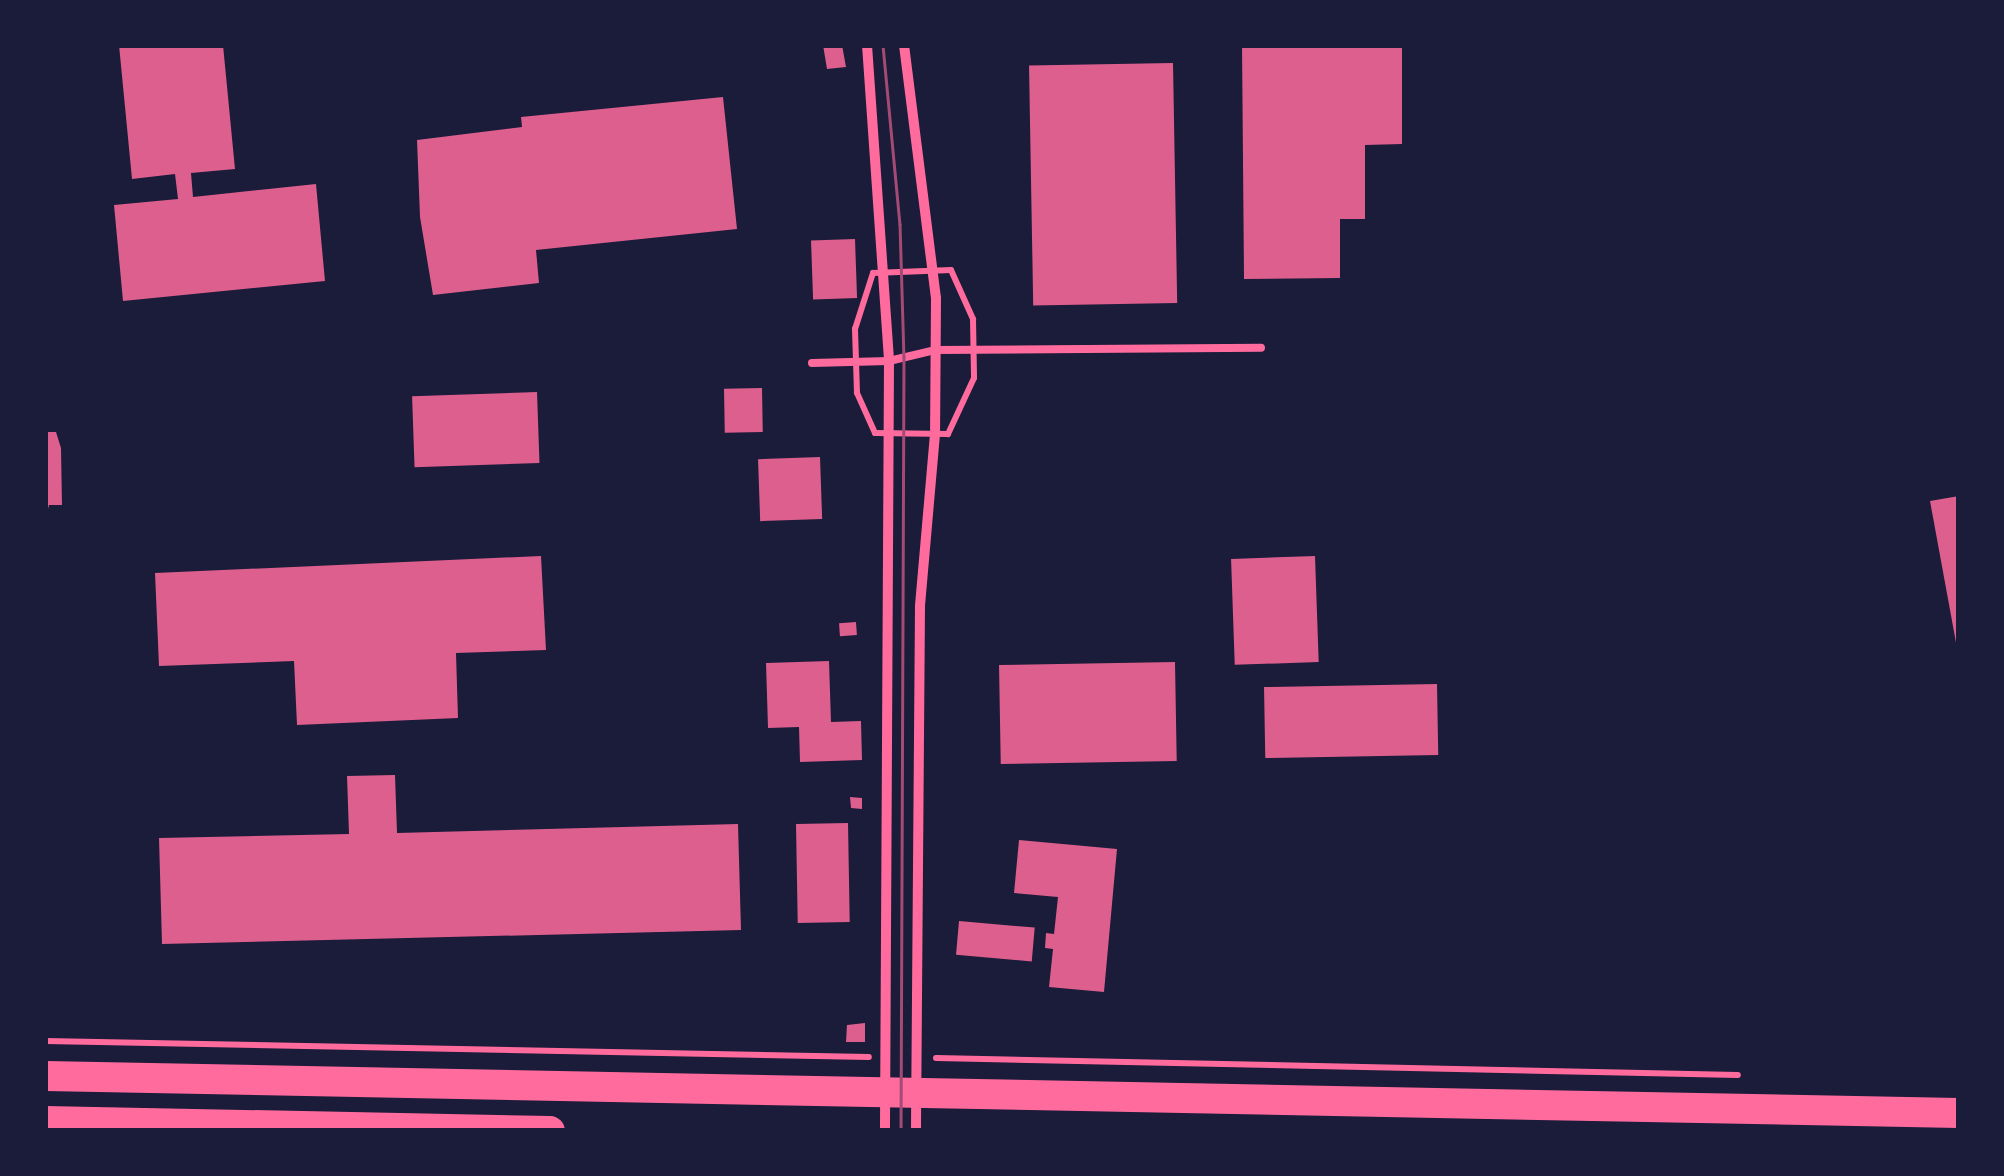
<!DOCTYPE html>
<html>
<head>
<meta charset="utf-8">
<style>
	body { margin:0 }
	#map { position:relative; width:2004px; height:1176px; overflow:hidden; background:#1b1b3a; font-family:"PT Serif",serif }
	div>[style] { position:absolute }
	.building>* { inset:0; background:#dd5f8e; transform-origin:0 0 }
	.path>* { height:6px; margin:-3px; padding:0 3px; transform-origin:3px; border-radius:3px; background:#ff6b9d }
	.service>* { height:8px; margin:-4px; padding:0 4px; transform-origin:4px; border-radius:4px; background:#ff6b9d }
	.minor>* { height:10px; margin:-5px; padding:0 5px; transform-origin:5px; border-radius:5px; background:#ff6b9d }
	.motorway>* { height:30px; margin:-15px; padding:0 15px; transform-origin:15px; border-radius:15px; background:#ff6b9d }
	.tram>* { height:2.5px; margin:-1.25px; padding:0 1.25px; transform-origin:1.25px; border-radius:1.25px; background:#a44b75 }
	span { translate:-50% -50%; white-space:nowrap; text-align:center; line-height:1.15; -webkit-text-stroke:8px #1b1b3a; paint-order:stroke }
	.frame { position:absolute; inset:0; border:48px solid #1b1b3a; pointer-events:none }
</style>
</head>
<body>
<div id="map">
	<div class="building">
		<i style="clip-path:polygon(119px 45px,223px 45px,235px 169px,191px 173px,193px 197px,316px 184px,325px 281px,123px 301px,114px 205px,178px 199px,175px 174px,132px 179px)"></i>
		<i style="clip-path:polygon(823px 45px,842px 45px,846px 67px,827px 69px)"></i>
		<i style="clip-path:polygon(1242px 45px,1402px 45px,1402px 144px,1365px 145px,1365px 219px,1340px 219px,1340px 278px,1244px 279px)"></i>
		<i style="left:1173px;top:63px;width:240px;height:144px;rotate:89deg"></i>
		<i style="clip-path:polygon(723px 97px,737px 229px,536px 250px,539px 283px,433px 295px,420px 217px,417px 140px,522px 127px,521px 117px)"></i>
		<i style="left:855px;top:239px;width:59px;height:44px;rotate:88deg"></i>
		<i style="left:762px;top:388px;width:44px;height:38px;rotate:89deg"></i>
		<i style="left:537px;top:392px;width:71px;height:125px;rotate:88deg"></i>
		<i style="clip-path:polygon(45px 432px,56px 432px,61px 448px,62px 505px,49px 505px,46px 517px)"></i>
		<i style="left:820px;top:457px;width:62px;height:62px;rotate:88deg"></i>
		<i style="clip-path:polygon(1959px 496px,1959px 648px,1957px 648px,1930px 501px)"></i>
		<i style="clip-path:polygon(541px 556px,546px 650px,456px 653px,458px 718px,297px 725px,294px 661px,159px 666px,155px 573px)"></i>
		<i style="left:1315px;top:556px;width:106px;height:84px;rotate:88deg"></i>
		<i style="left:856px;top:622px;width:13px;height:17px;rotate:86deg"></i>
		<i style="clip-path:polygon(829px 661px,831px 722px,861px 721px,862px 760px,800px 762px,799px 727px,768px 728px,766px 663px)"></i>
		<i style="left:1175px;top:662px;width:99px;height:176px;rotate:89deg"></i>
		<i style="left:1437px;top:684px;width:71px;height:173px;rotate:89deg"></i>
		<i style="clip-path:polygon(395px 775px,397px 833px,738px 824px,741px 930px,162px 944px,159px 838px,349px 834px,347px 776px)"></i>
		<i style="clip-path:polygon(850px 797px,862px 798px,862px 809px,851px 808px)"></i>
		<i style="left:848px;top:823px;width:99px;height:52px;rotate:89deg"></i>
		<i style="clip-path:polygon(1019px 840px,1117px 849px,1104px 992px,1049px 987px,1053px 949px,1045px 948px,1046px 933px,1054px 934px,1058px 897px,1014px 893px)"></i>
		<i style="left:959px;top:921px;width:76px;height:34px;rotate:5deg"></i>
		<i style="clip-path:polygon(865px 1023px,865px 1042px,846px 1042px,847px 1025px)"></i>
	</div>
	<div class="path">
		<i style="left:951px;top:270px;width:54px;rotate:65.8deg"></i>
		<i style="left:973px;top:319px;width:59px;rotate:89deg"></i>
		<i style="left:974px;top:378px;width:62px;rotate:114.9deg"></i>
		<i style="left:948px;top:434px;width:73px;rotate:-179.2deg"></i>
		<i style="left:875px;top:433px;width:44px;rotate:-114.2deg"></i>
		<i style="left:857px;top:393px;width:64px;rotate:-91.8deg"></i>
		<i style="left:855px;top:329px;width:59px;rotate:-72.2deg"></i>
		<i style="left:873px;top:273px;width:78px;rotate:-2.2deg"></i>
		<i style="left:45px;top:1041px;width:824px;rotate:1.11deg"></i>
		<i style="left:936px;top:1058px;width:802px;rotate:1.21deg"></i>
	</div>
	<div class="service">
		<i style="left:812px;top:363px;width:77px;rotate:-1.5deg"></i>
		<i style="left:889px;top:361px;width:47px;rotate:-13.4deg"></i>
		<i style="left:935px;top:350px;width:326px;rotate:-0.4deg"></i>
	</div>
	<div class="minor">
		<i style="left:867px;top:45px;width:317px;rotate:86deg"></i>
		<i style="left:889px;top:361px;width:770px;rotate:90.3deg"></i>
		<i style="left:904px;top:45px;width:255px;rotate:82.8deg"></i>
		<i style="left:936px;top:298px;width:136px;rotate:90.4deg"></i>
		<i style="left:935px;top:434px;width:173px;rotate:95deg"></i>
		<i style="left:920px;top:606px;width:525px;rotate:90.44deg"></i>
	</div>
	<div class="motorway">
		<i style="left:45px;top:1076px;width:1914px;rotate:1.11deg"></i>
		<i style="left:45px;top:1121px;width:505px;rotate:1.13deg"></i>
	</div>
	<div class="tram">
		<i style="left:883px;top:45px;width:180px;rotate:84.6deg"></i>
		<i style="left:900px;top:224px;width:133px;rotate:88.3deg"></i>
		<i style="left:904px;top:357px;width:774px;rotate:90.22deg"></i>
	</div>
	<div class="frame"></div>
</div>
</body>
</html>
